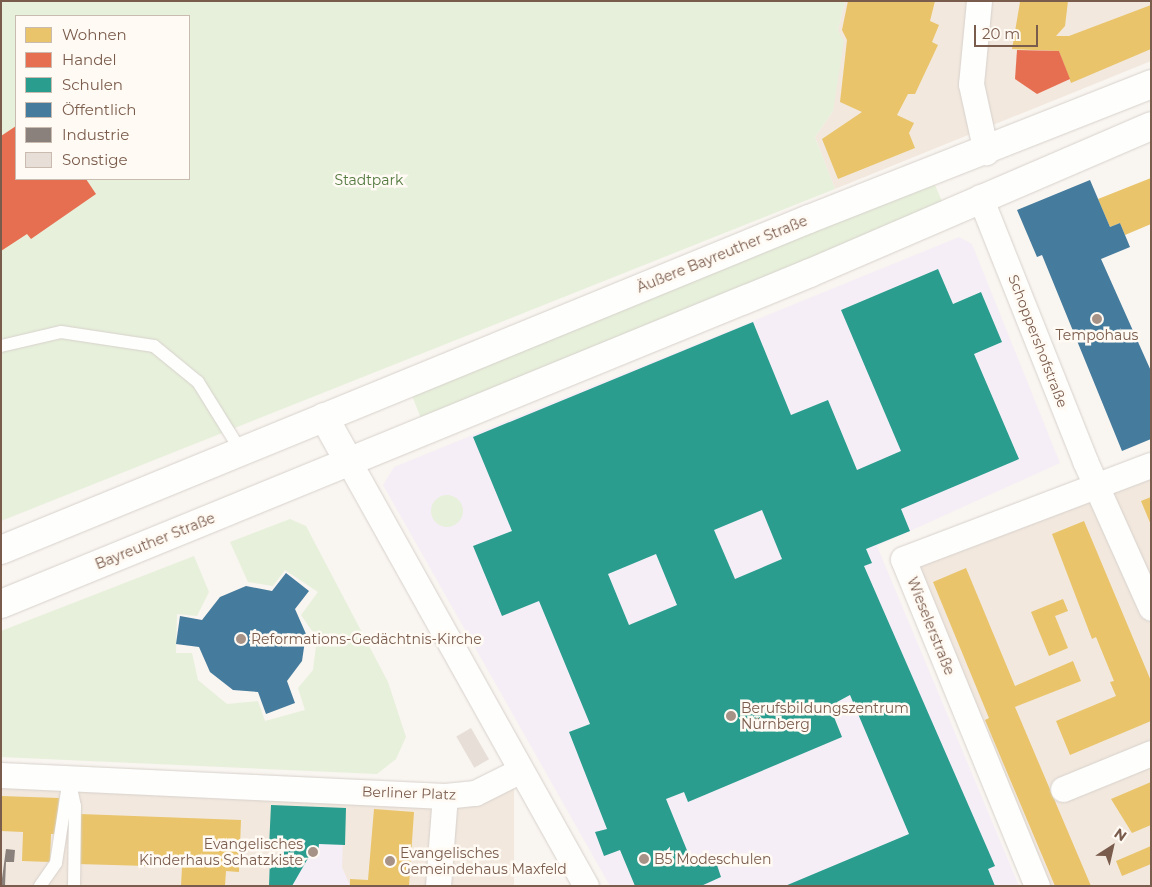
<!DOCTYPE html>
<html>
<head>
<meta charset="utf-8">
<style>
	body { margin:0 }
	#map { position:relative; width:1152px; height:887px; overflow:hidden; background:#f9f5f0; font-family:Montserrat,sans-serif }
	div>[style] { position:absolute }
	.residential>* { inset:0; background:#f2e8de; transform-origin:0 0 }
	.education>* { inset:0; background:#f6eef6 }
	.green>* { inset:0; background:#e7f0db }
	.round { border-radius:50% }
	.homes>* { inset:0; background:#e9c46a }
	.shops>* { inset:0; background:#e76f51 }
	.schools>* { inset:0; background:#2a9d8f }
	.public>* { inset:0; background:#457b9d }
	.industry>* { inset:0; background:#8a817c }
	.building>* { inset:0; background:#e6ded7; transform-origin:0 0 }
	.roads { filter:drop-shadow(0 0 1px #d7d1cb) drop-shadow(0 0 1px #d7d1cb) }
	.lane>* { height:12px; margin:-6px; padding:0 6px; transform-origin:6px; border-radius:6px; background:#fefefd }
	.street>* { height:25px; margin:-12.5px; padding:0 12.5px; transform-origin:12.5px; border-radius:12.5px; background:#fefefd }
	.secondary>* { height:28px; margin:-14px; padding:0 14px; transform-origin:14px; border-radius:14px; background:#fefefd }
	.dots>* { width:14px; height:14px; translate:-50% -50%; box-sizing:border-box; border:2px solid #fffaf3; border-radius:50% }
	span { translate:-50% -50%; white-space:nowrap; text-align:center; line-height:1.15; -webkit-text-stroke:5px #fffaf3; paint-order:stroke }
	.park-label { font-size:14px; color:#537a41 }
	.street-label { font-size:14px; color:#7a5c4d }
	.poi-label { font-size:14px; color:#7a5c4d }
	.left { translate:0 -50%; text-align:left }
	.right { translate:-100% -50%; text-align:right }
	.frame { position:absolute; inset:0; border:2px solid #7a5c4d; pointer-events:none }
	.legend { position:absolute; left:15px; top:15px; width:175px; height:165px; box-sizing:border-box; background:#fffaf3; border:1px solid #cabbb1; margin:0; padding:6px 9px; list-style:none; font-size:15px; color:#7a5c4d }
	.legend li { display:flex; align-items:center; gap:10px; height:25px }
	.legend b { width:25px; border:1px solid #cabbb1 }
	.north { position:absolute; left:1087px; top:822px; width:50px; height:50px; -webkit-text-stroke:4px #fffaf3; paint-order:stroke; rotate:35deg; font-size:14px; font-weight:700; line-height:20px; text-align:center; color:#7a5c4d }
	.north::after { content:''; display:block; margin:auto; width:18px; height:22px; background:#7a5c4d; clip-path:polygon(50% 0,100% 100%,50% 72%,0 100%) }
	.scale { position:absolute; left:974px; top:25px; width:64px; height:22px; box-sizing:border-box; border:2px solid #7a5c4d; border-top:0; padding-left:6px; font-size:15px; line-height:18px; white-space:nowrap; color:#7a5c4d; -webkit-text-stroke:4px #fffaf3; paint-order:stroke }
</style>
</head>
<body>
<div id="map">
	<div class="residential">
		<i style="clip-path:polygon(845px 1px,1151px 1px,1151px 61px,835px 189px,815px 137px,833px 111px,838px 30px)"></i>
		<i style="clip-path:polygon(1151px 478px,1151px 886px,1047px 886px,913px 568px)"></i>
		<i style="left:1px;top:785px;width:513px;height:101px"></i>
	</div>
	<div class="education">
		<i style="clip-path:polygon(959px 237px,972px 244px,1060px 463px,877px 546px,1019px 886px,610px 886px,383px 485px,394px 467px)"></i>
		<i style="clip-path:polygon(320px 809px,344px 810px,342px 867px,350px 886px,269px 886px,270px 857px,283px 858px,284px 847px)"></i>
	</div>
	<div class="green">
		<i style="clip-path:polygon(evenodd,1px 1px,845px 1px,838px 30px,844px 41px,833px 111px,815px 137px,835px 189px,1px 521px,1px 1px,16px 16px,189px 16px,189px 179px,16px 179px,16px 16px)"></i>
		<i style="clip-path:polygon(934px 183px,942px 201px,845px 246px,422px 421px,411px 393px)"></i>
		<i class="round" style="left:431px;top:495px;width:32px;height:32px"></i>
		<i style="clip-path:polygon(290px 519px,306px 526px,388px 682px,406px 737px,396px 759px,377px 774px,1px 757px,1px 631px,194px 556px,209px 592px,197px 616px,177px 614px,176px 653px,192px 653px,198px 680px,227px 704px,258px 701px,265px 721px,305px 710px,298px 688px,313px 670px,317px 638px,301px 615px,318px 592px,285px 570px,273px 586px,248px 582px,230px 542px)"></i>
	</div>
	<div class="homes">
		<i style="clip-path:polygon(848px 1px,935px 1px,930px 21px,939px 25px,932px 42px,938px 45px,915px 94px,908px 94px,897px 115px,914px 123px,909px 133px,915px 148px,838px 179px,822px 139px,862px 112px,840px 102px,847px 40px,842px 30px)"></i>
		<i style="clip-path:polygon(1068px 1px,1065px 26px,1056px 36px,1069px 36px,1151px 5px,1151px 49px,1071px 83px,1059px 51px,1012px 49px,1020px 2px)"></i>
		<i style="clip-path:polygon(1151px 178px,1151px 224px,1125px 235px,1120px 223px,1110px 227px,1098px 199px)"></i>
		<i style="clip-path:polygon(1151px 497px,1151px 525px,1141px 501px)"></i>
		<i style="clip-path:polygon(1084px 521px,1151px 681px,1151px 721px,1070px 755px,1056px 721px,1116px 696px,1110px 682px,1114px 681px,1096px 637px,1092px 639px,1052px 534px)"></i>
		<i style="clip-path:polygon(966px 568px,1015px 686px,1073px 661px,1081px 681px,1015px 707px,1091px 886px,1055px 886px,985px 720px,989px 718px,933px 582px)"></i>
		<i style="clip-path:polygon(1063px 599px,1068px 611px,1055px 616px,1068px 648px,1049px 656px,1031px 612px)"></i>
		<i style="clip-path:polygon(1151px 782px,1151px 825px,1132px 833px,1111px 799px)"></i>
		<i style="clip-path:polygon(1px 796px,59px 798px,57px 834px,51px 834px,50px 862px,22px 861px,23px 832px,1px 831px)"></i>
		<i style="clip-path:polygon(374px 809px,414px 812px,409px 886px,350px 886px,350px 879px,368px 880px)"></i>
		<i style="clip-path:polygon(80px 814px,241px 820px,239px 872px,226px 871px,225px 886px,181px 886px,182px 867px,78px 864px)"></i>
		<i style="clip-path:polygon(1151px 846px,1151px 864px,1122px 876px,1116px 861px)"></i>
	</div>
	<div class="shops">
		<i style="clip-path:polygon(1017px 50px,1059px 51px,1070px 79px,1037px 94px,1015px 79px)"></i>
		<i style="clip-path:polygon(16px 126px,16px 179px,86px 179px,96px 194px,31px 239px,27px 234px,1px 251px,1px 136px)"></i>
	</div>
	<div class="schools">
		<i style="clip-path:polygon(evenodd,938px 269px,953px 304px,981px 292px,1002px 342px,974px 354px,1019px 459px,901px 509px,910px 531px,866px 549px,872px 563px,864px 566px,995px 866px,988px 869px,995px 886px,785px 886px,909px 834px,850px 695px,837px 702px,842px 713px,834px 717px,842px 737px,688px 802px,684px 792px,666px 799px,693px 865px,714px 856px,721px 877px,701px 886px,635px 886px,620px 850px,604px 856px,595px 832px,607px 829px,569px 732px,590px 724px,539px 601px,502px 616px,473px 546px,512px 531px,473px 437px,753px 322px,791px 415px,828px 400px,857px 470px,901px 451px,841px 310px,938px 269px,762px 510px,782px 559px,735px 579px,714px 530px,762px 510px,938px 269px,656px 554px,677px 605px,629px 625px,608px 574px,656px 554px)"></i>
		<i style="clip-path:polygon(271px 805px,346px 808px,345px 845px,319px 844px,318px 853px,311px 853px,292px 886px,269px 886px,270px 857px,284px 858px,284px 847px,269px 847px)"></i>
	</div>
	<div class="public">
		<i style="clip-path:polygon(1090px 180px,1110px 227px,1120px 223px,1130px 247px,1101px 259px,1151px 371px,1151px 439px,1122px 451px,1042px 255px,1037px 257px,1017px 210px)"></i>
		<i style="clip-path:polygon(286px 573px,309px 591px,295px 609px,306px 634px,302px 661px,287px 681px,295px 703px,266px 714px,258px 692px,233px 690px,210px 672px,199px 647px,176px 644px,180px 616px,202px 620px,220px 597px,246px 586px,272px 591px)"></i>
	</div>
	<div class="industry">
		<i style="clip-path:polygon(6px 849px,15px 850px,14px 862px,6px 862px,5px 886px,1px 886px)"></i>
	</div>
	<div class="building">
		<i style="left:471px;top:728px;width:36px;height:17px;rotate:60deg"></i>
	</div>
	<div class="roads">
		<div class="lane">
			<i style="left:1px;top:346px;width:62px;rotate:-13.1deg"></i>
			<i style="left:61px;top:332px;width:94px;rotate:8.6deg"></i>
			<i style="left:154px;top:346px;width:57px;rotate:39.3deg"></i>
			<i style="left:198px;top:382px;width:81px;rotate:58.1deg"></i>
			<i style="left:70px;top:783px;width:24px;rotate:78deg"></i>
			<i style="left:75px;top:806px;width:80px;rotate:90.7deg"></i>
			<i style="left:40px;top:886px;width:28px;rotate:-55deg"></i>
			<i style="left:56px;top:863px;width:86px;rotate:-81.3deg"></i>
		</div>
		<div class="street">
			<i style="left:979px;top:1px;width:83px;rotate:95.5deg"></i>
			<i style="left:971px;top:84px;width:70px;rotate:77.6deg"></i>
			<i style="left:980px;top:197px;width:284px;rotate:68.3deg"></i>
			<i style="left:1085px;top:461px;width:161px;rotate:65.8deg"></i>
			<i style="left:349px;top:462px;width:486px;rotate:60.8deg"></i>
			<i style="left:1px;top:775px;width:444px;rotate:2.7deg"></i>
			<i style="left:445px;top:796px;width:30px;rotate:-6deg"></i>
			<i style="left:475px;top:793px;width:49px;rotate:-26.6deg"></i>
			<i style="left:1063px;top:789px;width:95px;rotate:-22.2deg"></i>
			<i style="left:438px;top:886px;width:90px;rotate:-85.6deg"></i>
			<i style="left:1037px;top:886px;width:353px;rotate:-112.3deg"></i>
			<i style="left:903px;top:559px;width:265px;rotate:-20.8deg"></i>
		</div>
		<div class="secondary">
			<i style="left:324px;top:417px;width:51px;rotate:60.9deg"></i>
			<i style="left:1px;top:550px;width:873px;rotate:-22.28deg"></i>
			<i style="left:809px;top:219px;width:368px;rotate:-21.5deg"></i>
			<i style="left:1px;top:604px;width:874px;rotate:-22.25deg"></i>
			<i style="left:810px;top:273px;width:371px;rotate:-23.3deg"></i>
		</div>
	</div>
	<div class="dots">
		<i style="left:1097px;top:319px;background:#a69286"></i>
		<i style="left:241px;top:639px;background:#a69286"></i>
		<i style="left:731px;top:716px;background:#a69286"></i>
		<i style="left:313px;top:852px;background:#a69286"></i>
		<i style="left:644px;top:859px;background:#a69286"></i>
		<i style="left:390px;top:861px;background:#a69286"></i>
	</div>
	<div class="park-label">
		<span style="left:369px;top:180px">Stadtpark</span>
	</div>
	<div class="street-label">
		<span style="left:722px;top:254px;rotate:-22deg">Äußere Bayreuther Straße</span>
		<span style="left:1038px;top:341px;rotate:69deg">Schoppershofstraße</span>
		<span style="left:155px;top:541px;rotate:-22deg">Bayreuther Straße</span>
		<span style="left:931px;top:626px;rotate:68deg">Wieselerstraße</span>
		<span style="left:409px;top:793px;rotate:2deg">Berliner Platz</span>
	</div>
	<div class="poi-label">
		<span style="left:1097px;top:335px">Tempohaus</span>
		<span class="left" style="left:251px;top:639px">Reformations-Gedächtnis-Kirche</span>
		<span class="left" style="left:741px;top:716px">Berufsbildungszentrum<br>Nürnberg</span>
		<span class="right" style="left:303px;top:852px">Evangelisches<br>Kinderhaus Schatzkiste</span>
		<span class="left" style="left:400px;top:861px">Evangelisches<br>Gemeindehaus Maxfeld</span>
		<span class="left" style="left:654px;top:859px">B5 Modeschulen</span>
	</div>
	<div class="frame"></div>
	<ul class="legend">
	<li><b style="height:14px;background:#e9c46a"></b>Wohnen</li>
	<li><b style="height:14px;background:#e76f51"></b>Handel</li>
	<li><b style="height:14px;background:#2a9d8f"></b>Schulen</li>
	<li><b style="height:14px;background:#457b9d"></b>Öffentlich</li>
	<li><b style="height:14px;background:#8a817c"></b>Industrie</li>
	<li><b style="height:14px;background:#e6ded7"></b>Sonstige</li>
	</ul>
	<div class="north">N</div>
	<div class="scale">20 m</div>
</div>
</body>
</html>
